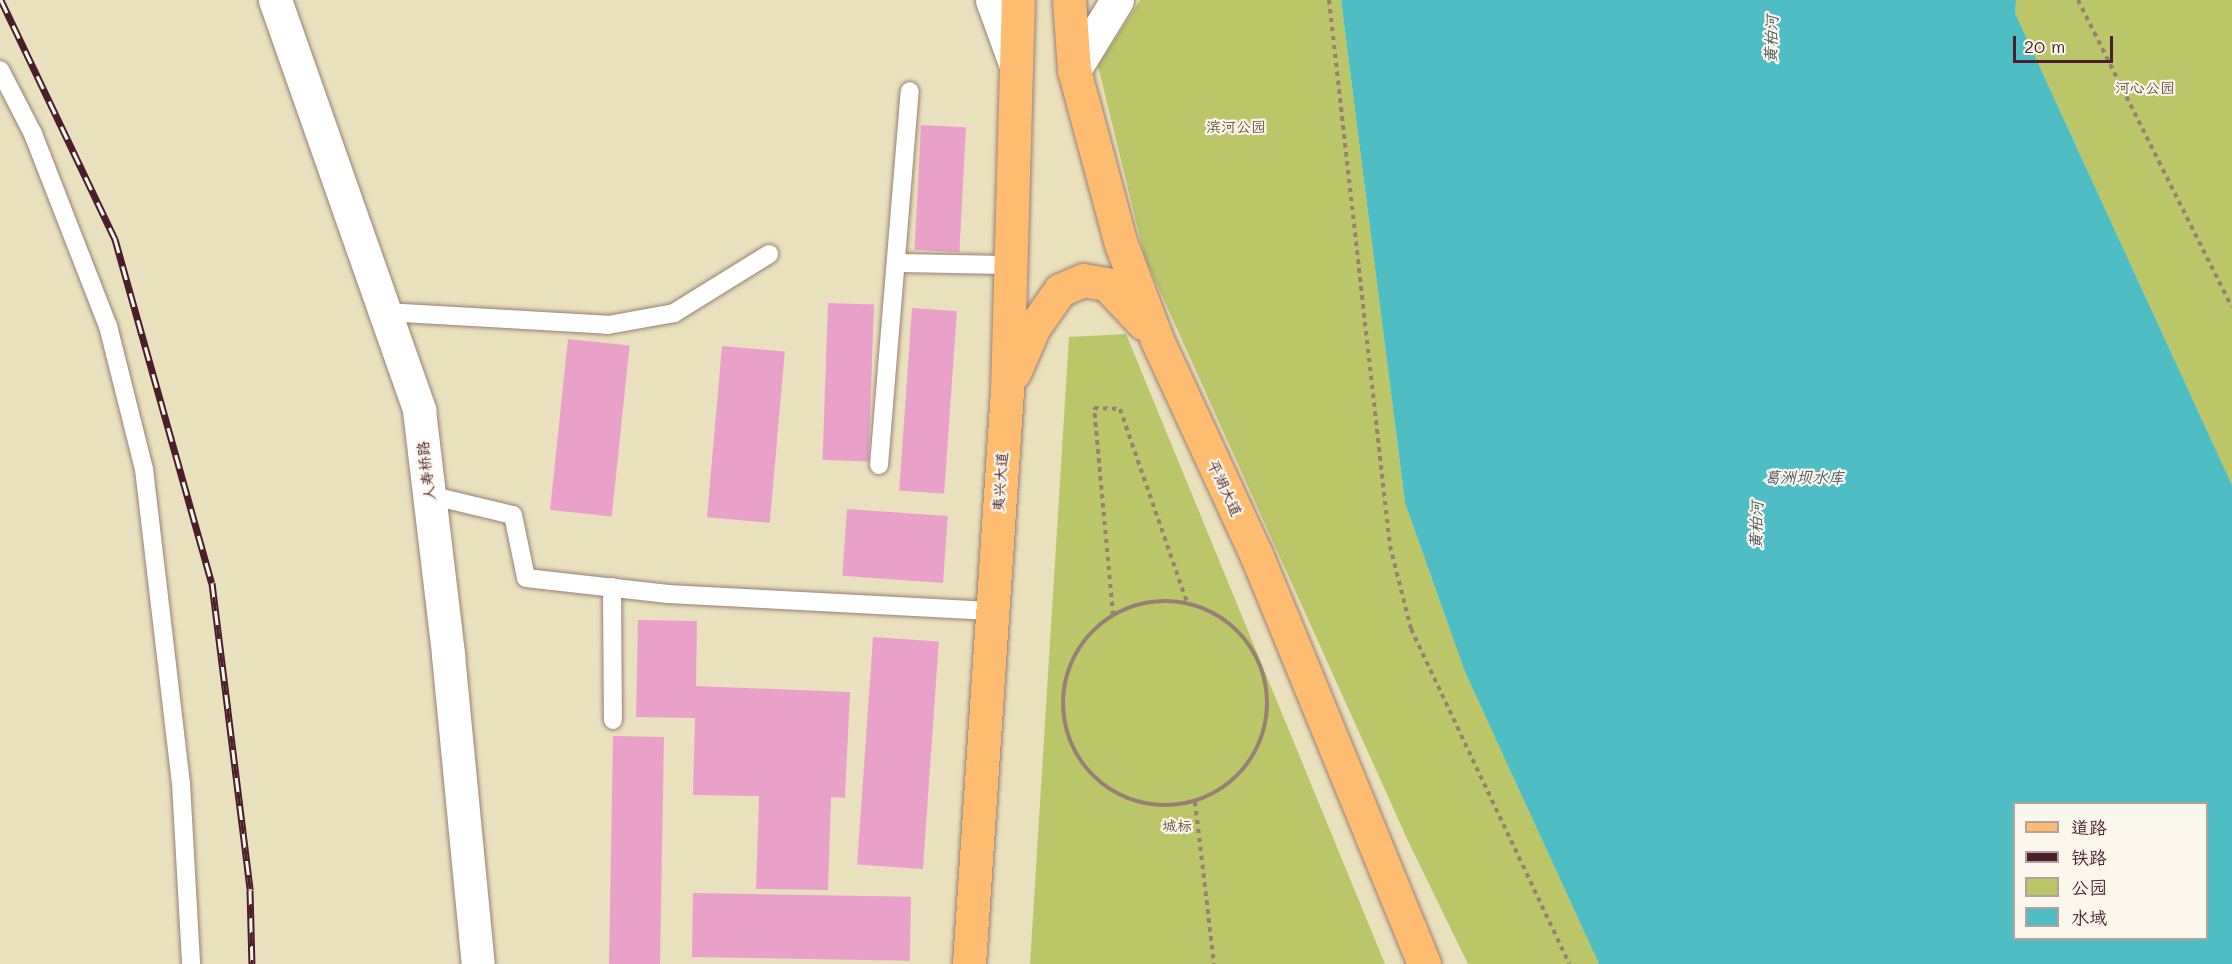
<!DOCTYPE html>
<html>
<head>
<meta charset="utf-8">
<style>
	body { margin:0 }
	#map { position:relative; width:2232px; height:964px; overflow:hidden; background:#e9e1be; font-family:Mali,"LXGW WenKai TC",sans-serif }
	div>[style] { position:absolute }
	.green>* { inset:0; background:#bac668 }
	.water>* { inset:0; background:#4ebdc4 }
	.building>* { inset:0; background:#eaa1c9; transform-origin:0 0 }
	.path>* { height:4px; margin-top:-2px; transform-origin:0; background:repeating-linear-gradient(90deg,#9a8074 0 4.5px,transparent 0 9px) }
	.path>.ring { margin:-2px; padding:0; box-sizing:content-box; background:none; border:4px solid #9a8074; border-radius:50% }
	.roads { filter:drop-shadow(0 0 2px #9a8074) drop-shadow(0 0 2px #9a8074) }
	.service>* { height:18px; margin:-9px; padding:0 9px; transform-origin:9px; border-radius:9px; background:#fff }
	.tertiary>* { height:33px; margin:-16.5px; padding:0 16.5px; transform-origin:16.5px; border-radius:16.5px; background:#fff }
	.primary>* { height:33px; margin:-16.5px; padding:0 16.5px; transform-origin:16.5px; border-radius:16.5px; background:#fdbc70 }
	.rail>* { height:7px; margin-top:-3.5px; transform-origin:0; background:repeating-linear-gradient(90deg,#fbf7ec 0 14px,#4a1f2b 0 28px); box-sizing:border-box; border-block:2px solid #4a1f2b }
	span { translate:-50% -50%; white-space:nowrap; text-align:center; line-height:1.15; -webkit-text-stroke:4.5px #fbf7ec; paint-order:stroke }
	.park-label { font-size:15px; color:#6c513d }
	.street-label { font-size:15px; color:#4a1f2b }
	.water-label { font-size:16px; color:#4b5661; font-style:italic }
	.legend { position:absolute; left:2013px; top:802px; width:195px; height:138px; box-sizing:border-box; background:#fbf7ec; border:2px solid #b4a19f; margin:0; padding:8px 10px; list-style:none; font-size:18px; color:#4a1f2b }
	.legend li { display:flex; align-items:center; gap:12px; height:30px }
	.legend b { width:30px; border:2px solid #b4a19f }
	.scale { position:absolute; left:2013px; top:36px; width:100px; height:27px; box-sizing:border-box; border:3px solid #4a1f2b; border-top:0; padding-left:8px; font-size:18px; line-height:21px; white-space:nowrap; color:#4a1f2b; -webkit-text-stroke:4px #fbf7ec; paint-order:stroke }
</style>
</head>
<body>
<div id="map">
	<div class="green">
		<i style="clip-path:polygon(1140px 0,1341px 0,1405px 503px,1465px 672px,1599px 964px,1468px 964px,1409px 843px,1145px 258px,1098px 66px)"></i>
		<i style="clip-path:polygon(2016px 0,2232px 0,2232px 485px,2015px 13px)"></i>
		<i style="clip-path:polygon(1126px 334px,1385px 964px,1030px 964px,1069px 337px)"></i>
	</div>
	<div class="water">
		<i style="clip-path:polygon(evenodd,1341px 0,2016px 0,2015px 13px,2232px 485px,2232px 964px,1599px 964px,1465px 672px,1405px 503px,1341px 0,2014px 804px,2206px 804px,2206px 938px,2014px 938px,2014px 804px)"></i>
	</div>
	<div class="building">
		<i style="left:921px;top:125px;width:45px;height:125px;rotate:3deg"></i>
		<i style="left:828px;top:303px;width:46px;height:157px;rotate:2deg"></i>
		<i style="left:912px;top:308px;width:45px;height:183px;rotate:4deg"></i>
		<i style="left:568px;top:339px;width:62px;height:172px;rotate:6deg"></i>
		<i style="left:722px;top:346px;width:63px;height:172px;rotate:5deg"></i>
		<i style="left:847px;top:509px;width:101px;height:67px;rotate:4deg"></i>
		<i style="clip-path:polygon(638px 620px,697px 621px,696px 686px,850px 692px,845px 798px,831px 797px,828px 890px,756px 889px,759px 796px,693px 795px,695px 718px,636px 717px)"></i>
		<i style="left:873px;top:637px;width:66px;height:228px;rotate:4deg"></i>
		<i style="left:613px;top:736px;width:51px;height:228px;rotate:1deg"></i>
		<i style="left:693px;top:893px;width:218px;height:64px;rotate:1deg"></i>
	</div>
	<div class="path">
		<i style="left:1329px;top:0;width:549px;rotate:83.63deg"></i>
		<i style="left:1390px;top:546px;width:86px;rotate:75.8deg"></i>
		<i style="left:1411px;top:629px;width:370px;rotate:64.7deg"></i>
		<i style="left:2078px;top:0;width:343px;rotate:63.4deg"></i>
		<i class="ring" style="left:1063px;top:601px;width:200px;height:200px"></i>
		<i style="left:1113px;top:615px;width:208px;rotate:-95.2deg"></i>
		<i style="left:1094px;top:408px;width:26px;rotate:2deg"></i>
		<i style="left:1120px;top:409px;width:205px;rotate:70.9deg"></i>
		<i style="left:1195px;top:802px;width:163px;rotate:83.3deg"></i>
	</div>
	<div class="roads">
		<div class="service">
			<i style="left:0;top:70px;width:72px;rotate:62.7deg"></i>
			<i style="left:33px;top:134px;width:206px;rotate:68.7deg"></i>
			<i style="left:108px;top:326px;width:147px;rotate:75.9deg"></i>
			<i style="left:144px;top:469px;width:316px;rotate:83.3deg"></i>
			<i style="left:181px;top:783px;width:181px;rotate:86.8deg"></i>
			<i style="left:896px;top:263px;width:114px;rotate:1deg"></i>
			<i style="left:385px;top:312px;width:223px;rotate:3.3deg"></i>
			<i style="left:608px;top:325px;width:67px;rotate:-10.3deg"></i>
			<i style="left:674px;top:313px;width:112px;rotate:-31.8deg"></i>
			<i style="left:879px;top:465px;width:375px;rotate:-85.3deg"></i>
			<i style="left:429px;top:495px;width:86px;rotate:13.4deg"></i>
			<i style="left:513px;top:515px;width:64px;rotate:78.3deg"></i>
			<i style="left:526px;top:578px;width:143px;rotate:6.4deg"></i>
			<i style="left:668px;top:594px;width:323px;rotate:3deg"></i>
			<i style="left:612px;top:587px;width:133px;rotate:89.6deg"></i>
		</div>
		<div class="tertiary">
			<i style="left:275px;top:0;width:435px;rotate:70.6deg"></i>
			<i style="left:419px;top:410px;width:247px;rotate:83.2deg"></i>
			<i style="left:448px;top:655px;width:310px;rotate:84.5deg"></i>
			<i style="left:992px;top:0;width:70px;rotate:70deg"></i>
			<i style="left:1074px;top:70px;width:82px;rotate:-58.4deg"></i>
		</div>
		<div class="primary">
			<i style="left:1069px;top:0;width:70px;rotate:85.9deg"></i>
			<i style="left:1074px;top:70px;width:180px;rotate:74.9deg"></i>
			<i style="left:1121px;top:244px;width:103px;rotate:69.4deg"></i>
			<i style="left:1157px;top:340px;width:236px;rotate:65.2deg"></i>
			<i style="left:1256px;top:554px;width:443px;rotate:67.7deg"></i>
			<i style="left:1014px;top:373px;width:50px;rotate:-66.5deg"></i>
			<i style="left:1034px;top:327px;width:45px;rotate:-54.9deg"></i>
			<i style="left:1060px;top:290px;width:25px;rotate:-23deg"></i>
			<i style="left:1083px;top:280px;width:23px;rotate:10deg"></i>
			<i style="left:1106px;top:284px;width:54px;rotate:46.5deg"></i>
			<i style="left:969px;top:964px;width:575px;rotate:-86.21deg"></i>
			<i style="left:1007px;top:390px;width:390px;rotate:-88.4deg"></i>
		</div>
	</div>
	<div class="rail">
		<i style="left:1px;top:0;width:265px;rotate:64.5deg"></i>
		<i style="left:115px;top:239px;width:357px;rotate:74.3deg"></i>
		<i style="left:212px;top:583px;width:309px;rotate:82.9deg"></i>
		<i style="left:250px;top:890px;width:74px;rotate:88.5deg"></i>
	</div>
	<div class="park-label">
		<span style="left:2145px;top:88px">河心公园</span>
		<span style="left:1236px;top:127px">滨河公园</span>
		<span style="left:1177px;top:826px">城标</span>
	</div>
	<div class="street-label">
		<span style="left:426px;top:471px;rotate:-97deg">人寿桥路</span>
		<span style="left:1000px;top:482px;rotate:-86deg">夷兴大道</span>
		<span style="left:1225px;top:488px;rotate:65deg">平湖大道</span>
	</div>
	<div class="water-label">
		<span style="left:1771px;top:39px;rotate:-88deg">黄柏河</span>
		<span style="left:1804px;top:477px">葛洲坝水库</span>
		<span style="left:1756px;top:525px;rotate:-88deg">黄柏河</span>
	</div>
	<ul class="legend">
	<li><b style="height:8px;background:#fdbc70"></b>道路</li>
	<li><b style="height:8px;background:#4a1f2b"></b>铁路</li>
	<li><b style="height:16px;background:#bac668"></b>公园</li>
	<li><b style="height:16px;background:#4ebdc4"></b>水域</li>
	</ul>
	<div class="scale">20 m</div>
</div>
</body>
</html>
